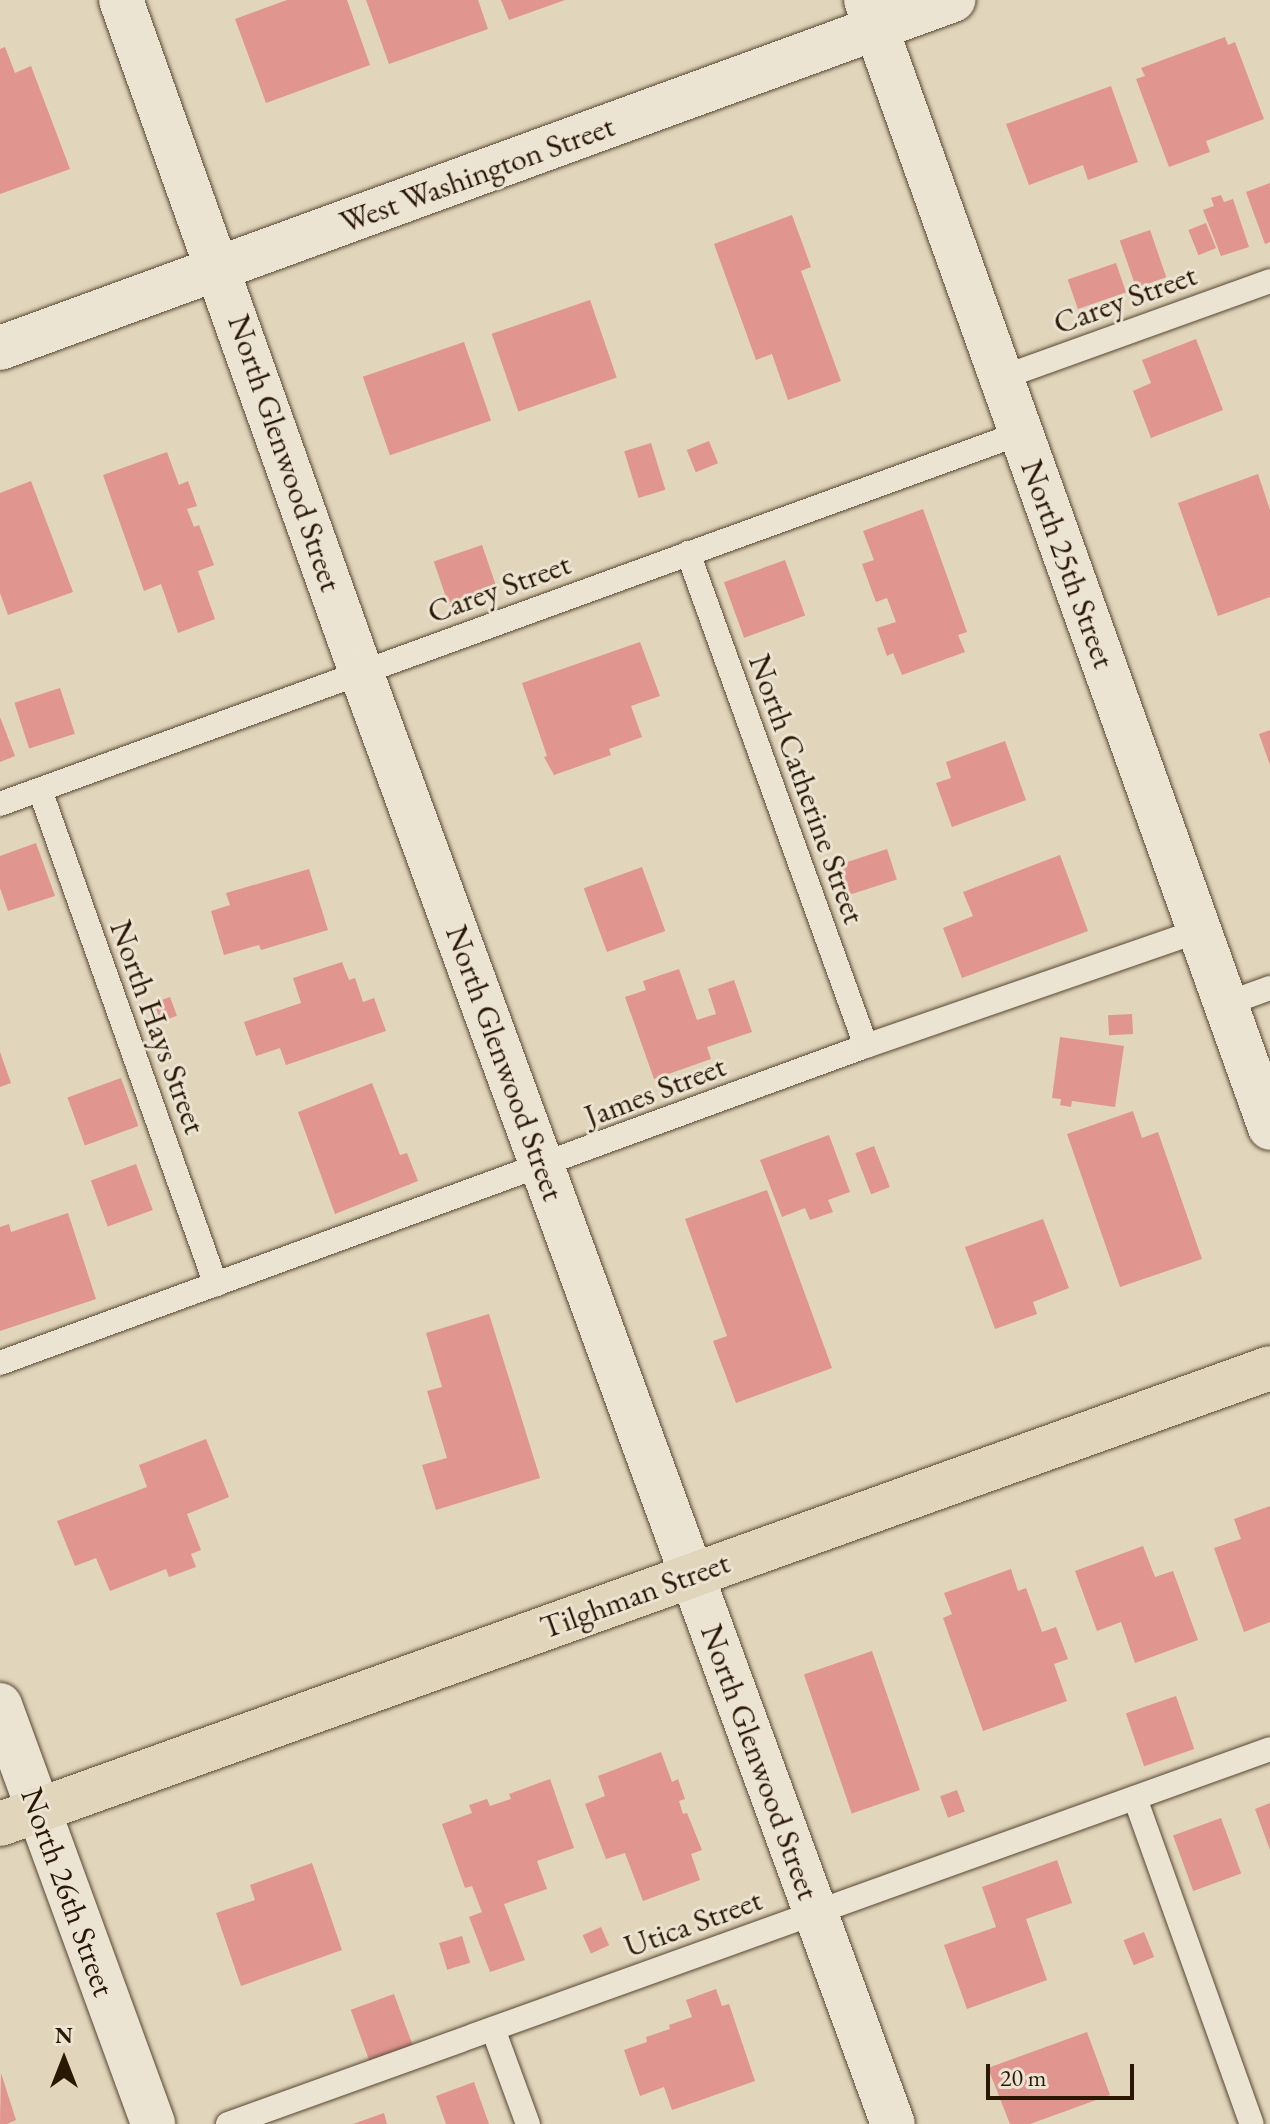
<!DOCTYPE html>
<html>
<head>
<meta charset="utf-8">
<style>
	body { margin:0 }
	#map { position:relative; width:1270px; height:2124px; overflow:hidden; background:#e1d5bb; font-family:"EB Garamond",serif }
	div>[style] { position:absolute }
	.building>* { inset:0; background:#e0958f; transform-origin:0 0 }
	.roads { filter:drop-shadow(0 0 2px #584732) drop-shadow(0 0 2px #584732) }
	.service>* { height:24px; margin:-12px; padding:0 12px; transform-origin:12px; border-radius:12px; background:#ece4d3 }
	.minor>* { height:44px; margin:-22px; padding:0 22px; transform-origin:22px; border-radius:22px; background:#ece4d3 }
	.primary>* { height:44px; margin:-22px; padding:0 22px; transform-origin:22px; border-radius:22px; background:#e1d5bb }
	span { translate:-50% -50%; white-space:nowrap; text-align:center; line-height:1.15; -webkit-text-stroke:6px #ece4d3; paint-order:stroke }
	.street-label { font-size:32px; color:#2b1804 }
	.north { position:absolute; left:24px; top:2020px; width:80px; height:80px; -webkit-text-stroke:6px #ece4d3; paint-order:stroke; rotate:0deg; font-size:22px; font-weight:700; line-height:32px; text-align:center; color:#2b1804 }
	.north::after { content:''; display:block; margin:auto; width:28px; height:36px; background:#2b1804; clip-path:polygon(50% 0,100% 100%,50% 72%,0 100%) }
	.scale { position:absolute; left:986px; top:2064px; width:148px; height:36px; box-sizing:border-box; border:4px solid #2b1804; border-top:0; padding-left:10px; font-size:24px; line-height:28px; white-space:nowrap; color:#2b1804; -webkit-text-stroke:6px #ece4d3; paint-order:stroke }
</style>
</head>
<body>
<div id="map">
	<div class="building">
		<i style="clip-path:polygon(287px 0,347px 0,370px 65px,266px 103px,235px 19px)"></i>
		<i style="clip-path:polygon(366px 0,478px 0,488px 29px,389px 64px)"></i>
		<i style="clip-path:polygon(501px 0,565px 0,509px 20px)"></i>
		<i style="clip-path:polygon(1225px 37px,1228px 45px,1235px 42px,1264px 119px,1206px 141px,1210px 152px,1169px 167px,1136px 79px,1145px 76px,1141px 68px)"></i>
		<i style="clip-path:polygon(5px 47px,15px 73px,31px 66px,70px 169px,0 194px,0 49px)"></i>
		<i style="clip-path:polygon(1111px 86px,1138px 162px,1088px 180px,1083px 165px,1029px 185px,1006px 124px)"></i>
		<i style="clip-path:polygon(1270px 183px,1270px 242px,1265px 244px,1246px 192px)"></i>
		<i style="clip-path:polygon(1221px 195px,1224px 202px,1233px 199px,1249px 247px,1221px 256px,1203px 210px,1214px 206px,1211px 198px)"></i>
		<i style="clip-path:polygon(792px 215px,811px 267px,801px 271px,841px 381px,788px 400px,772px 354px,756px 360px,714px 244px)"></i>
		<i style="left:1206px;top:223px;width:27px;height:19px;rotate:68deg"></i>
		<i style="left:1150px;top:230px;width:50px;height:32px;rotate:71deg"></i>
		<i style="left:1116px;top:263px;width:31px;height:51px;rotate:71deg"></i>
		<i style="left:590px;top:300px;width:82px;height:104px;rotate:71deg"></i>
		<i style="clip-path:polygon(1196px 339px,1223px 410px,1151px 438px,1133px 391px,1151px 383px,1142px 360px)"></i>
		<i style="left:464px;top:342px;width:83px;height:107px;rotate:71deg"></i>
		<i style="left:709px;top:441px;width:24px;height:24px;rotate:68deg"></i>
		<i style="left:651px;top:443px;width:49px;height:28px;rotate:73deg"></i>
		<i style="clip-path:polygon(167px 452px,179px 485px,188px 481px,197px 506px,187px 509px,194px 527px,199px 525px,214px 565px,198px 571px,215px 619px,178px 633px,161px 584px,144px 591px,103px 475px)"></i>
		<i style="clip-path:polygon(1258px 474px,1270px 510px,1270px 597px,1218px 616px,1178px 503px)"></i>
		<i style="clip-path:polygon(31px 481px,73px 592px,8px 615px,0 593px,0 493px)"></i>
		<i style="clip-path:polygon(923px 509px,967px 632px,958px 635px,965px 652px,902px 675px,893px 653px,887px 656px,877px 628px,896px 622px,887px 598px,876px 602px,862px 564px,874px 560px,863px 531px)"></i>
		<i style="left:482px;top:545px;width:49px;height:51px;rotate:71deg"></i>
		<i style="left:785px;top:560px;width:59px;height:65px;rotate:70deg"></i>
		<i style="clip-path:polygon(640px 642px,660px 696px,631px 706px,642px 737px,609px 749px,611px 755px,554px 775px,544px 757px,547px 756px,522px 683px)"></i>
		<i style="left:60px;top:688px;width:48px;height:48px;rotate:72deg"></i>
		<i style="clip-path:polygon(0 717px,15px 756px,0 762px)"></i>
		<i style="clip-path:polygon(1270px 730px,1270px 765px,1259px 734px)"></i>
		<i style="clip-path:polygon(1005px 741px,1026px 800px,952px 827px,936px 783px,951px 778px,946px 762px)"></i>
		<i style="clip-path:polygon(36px 843px,55px 896px,8px 911px,0 888px,0 856px)"></i>
		<i style="left:887px;top:849px;width:32px;height:49px;rotate:72deg"></i>
		<i style="clip-path:polygon(1060px 855px,1088px 931px,962px 978px,943px 928px,973px 916px,963px 892px)"></i>
		<i style="left:642px;top:867px;width:68px;height:62px;rotate:70deg"></i>
		<i style="clip-path:polygon(309px 869px,328px 930px,261px 950px,259px 945px,224px 955px,211px 911px,230px 905px,226px 893px)"></i>
		<i style="clip-path:polygon(342px 962px,349px 980px,355px 978px,363px 1002px,374px 998px,386px 1031px,286px 1065px,280px 1048px,256px 1056px,244px 1022px,301px 1003px,293px 978px)"></i>
		<i style="clip-path:polygon(679px 969px,697px 1020px,716px 1014px,708px 989px,734px 980px,752px 1032px,707px 1047px,711px 1059px,654px 1079px,625px 997px,646px 990px,643px 981px)"></i>
		<i style="left:170px;top:997px;width:20px;height:17px;rotate:70deg"></i>
		<i style="left:1132px;top:1014px;width:20px;height:24px;rotate:87deg"></i>
		<i style="clip-path:polygon(1060px 1037px,1124px 1046px,1115px 1107px,1072px 1101px,1071px 1107px,1060px 1105px,1061px 1099px,1052px 1098px)"></i>
		<i style="clip-path:polygon(0 1052px,11px 1083px,0 1087px)"></i>
		<i style="left:121px;top:1078px;width:51px;height:57px;rotate:70deg"></i>
		<i style="clip-path:polygon(372px 1083px,400px 1155px,407px 1153px,418px 1181px,335px 1214px,298px 1112px)"></i>
		<i style="clip-path:polygon(1133px 1111px,1142px 1138px,1158px 1132px,1202px 1259px,1120px 1287px,1067px 1134px)"></i>
		<i style="clip-path:polygon(829px 1135px,850px 1192px,828px 1200px,833px 1212px,810px 1220px,805px 1208px,782px 1217px,760px 1160px)"></i>
		<i style="left:874px;top:1146px;width:44px;height:20px;rotate:69deg"></i>
		<i style="left:136px;top:1164px;width:49px;height:48px;rotate:70deg"></i>
		<i style="clip-path:polygon(767px 1190px,832px 1368px,736px 1403px,713px 1341px,727px 1336px,685px 1219px)"></i>
		<i style="clip-path:polygon(68px 1213px,96px 1299px,0 1331px,0 1227px,9px 1224px,11px 1232px)"></i>
		<i style="clip-path:polygon(1043px 1219px,1069px 1288px,1033px 1302px,1037px 1314px,995px 1329px,965px 1247px)"></i>
		<i style="clip-path:polygon(489px 1314px,540px 1478px,436px 1510px,422px 1465px,447px 1458px,427px 1391px,442px 1387px,426px 1333px)"></i>
		<i style="clip-path:polygon(206px 1439px,229px 1497px,187px 1514px,201px 1550px,191px 1554px,196px 1567px,169px 1577px,166px 1569px,110px 1591px,96px 1558px,75px 1566px,57px 1521px,147px 1487px,139px 1465px)"></i>
		<i style="clip-path:polygon(1270px 1506px,1270px 1622px,1244px 1632px,1214px 1548px,1241px 1539px,1234px 1519px)"></i>
		<i style="clip-path:polygon(1143px 1546px,1155px 1577px,1173px 1571px,1198px 1640px,1135px 1663px,1121px 1622px,1097px 1631px,1075px 1571px)"></i>
		<i style="clip-path:polygon(1011px 1569px,1018px 1591px,1026px 1588px,1042px 1632px,1056px 1627px,1068px 1659px,1054px 1664px,1067px 1701px,983px 1731px,943px 1618px,952px 1614px,944px 1593px)"></i>
		<i style="left:872px;top:1651px;width:147px;height:72px;rotate:71deg"></i>
		<i style="left:1176px;top:1696px;width:56px;height:53px;rotate:71deg"></i>
		<i style="clip-path:polygon(661px 1752px,672px 1782px,678px 1779px,685px 1799px,679px 1801px,683px 1814px,687px 1813px,702px 1850px,691px 1854px,700px 1880px,643px 1901px,625px 1853px,606px 1859px,585px 1804px,605px 1796px,598px 1776px)"></i>
		<i style="clip-path:polygon(550px 1779px,574px 1848px,537px 1861px,547px 1889px,504px 1904px,525px 1960px,490px 1972px,469px 1917px,482px 1912px,472px 1886px,465px 1888px,442px 1824px,472px 1813px,469px 1805px,487px 1799px,490px 1806px,511px 1799px,509px 1794px)"></i>
		<i style="left:957px;top:1790px;width:23px;height:18px;rotate:70deg"></i>
		<i style="clip-path:polygon(1270px 1803px,1270px 1850px,1255px 1809px)"></i>
		<i style="left:1221px;top:1818px;width:59px;height:51px;rotate:70deg"></i>
		<i style="clip-path:polygon(1057px 1860px,1072px 1903px,1026px 1919px,1047px 1980px,967px 2009px,944px 1945px,996px 1927px,982px 1887px)"></i>
		<i style="clip-path:polygon(312px 1863px,342px 1950px,241px 1986px,216px 1913px,255px 1900px,250px 1885px)"></i>
		<i style="left:601px;top:1927px;width:20px;height:20px;rotate:66deg"></i>
		<i style="left:1144px;top:1932px;width:27px;height:22px;rotate:68deg"></i>
		<i style="left:462px;top:1936px;width:28px;height:24px;rotate:73deg"></i>
		<i style="clip-path:polygon(716px 1989px,722px 2006px,729px 2004px,755px 2081px,672px 2110px,664px 2087px,640px 2096px,624px 2050px,647px 2042px,646px 2037px,670px 2029px,669px 2025px,692px 2017px,686px 2000px)"></i>
		<i style="left:394px;top:1994px;width:58px;height:46px;rotate:70deg"></i>
		<i style="clip-path:polygon(1087px 2032px,1110px 2095px,1030px 2124px,1010px 2124px,988px 2068px)"></i>
		<i style="clip-path:polygon(1px 2073px,16px 2120px,7px 2124px,0 2124px)"></i>
		<i style="clip-path:polygon(474px 2082px,489px 2124px,446px 2124px,436px 2096px)"></i>
		<i style="clip-path:polygon(384px 2113px,387px 2124px,353px 2124px)"></i>
	</div>
	<div class="roads">
		<div class="service">
			<i style="left:1001px;top:378px;width:286px;rotate:-19.8deg"></i>
			<i style="left:688px;top:553px;width:524px;rotate:70.15deg"></i>
			<i style="left:40px;top:790px;width:525px;rotate:70.43deg"></i>
			<i style="left:0;top:804px;width:1086px;rotate:-19.97deg"></i>
			<i style="left:1226px;top:1004px;width:47px;rotate:-20deg"></i>
			<i style="left:0;top:1363px;width:922px;rotate:-20.11deg"></i>
			<i style="left:866px;top:1046px;width:351px;rotate:-19.1deg"></i>
			<i style="left:1135px;top:1798px;width:346px;rotate:70.3deg"></i>
			<i style="left:493px;top:2029px;width:101px;rotate:69.8deg"></i>
			<i style="left:228px;top:2124px;width:1107px;rotate:-19.79deg"></i>
		</div>
		<div class="minor">
			<i style="left:121px;top:0;width:714px;rotate:70.35deg"></i>
			<i style="left:361px;top:672px;width:1546px;rotate:69.88deg"></i>
			<i style="left:866px;top:0;width:1198px;rotate:70.29deg"></i>
			<i style="left:0;top:348px;width:1015px;rotate:-20.06deg"></i>
			<i style="left:0;top:1705px;width:446px;rotate:69.9deg"></i>
		</div>
		<div class="primary">
			<i style="left:0;top:1824px;width:1349px;rotate:-19.75deg"></i>
		</div>
	</div>
	<div class="street-label">
		<span style="left:477px;top:174px;rotate:-20deg">West Washington Street</span>
		<span style="left:1125px;top:299px;rotate:-20deg">Carey Street</span>
		<span style="left:285px;top:453px;rotate:71deg">North Glenwood Street</span>
		<span style="left:1068px;top:564px;rotate:70deg">North 25th Street</span>
		<span style="left:499px;top:588px;rotate:-20deg">Carey Street</span>
		<span style="left:807px;top:789px;rotate:70deg">North Catherine Street</span>
		<span style="left:158px;top:1027px;rotate:70deg">North Hays Street</span>
		<span style="left:505px;top:1063px;rotate:70deg">North Glenwood Street</span>
		<span style="left:655px;top:1091px;rotate:-21deg">James Street</span>
		<span style="left:635px;top:1595px;rotate:-20deg">Tilghman Street</span>
		<span style="left:760px;top:1762px;rotate:70deg">North Glenwood Street</span>
		<span style="left:68px;top:1892px;rotate:70deg">North 26th Street</span>
		<span style="left:693px;top:1923px;rotate:-20deg">Utica Street</span>
	</div>
	<div class="north">N</div>
	<div class="scale">20 m</div>
</div>
</body>
</html>
